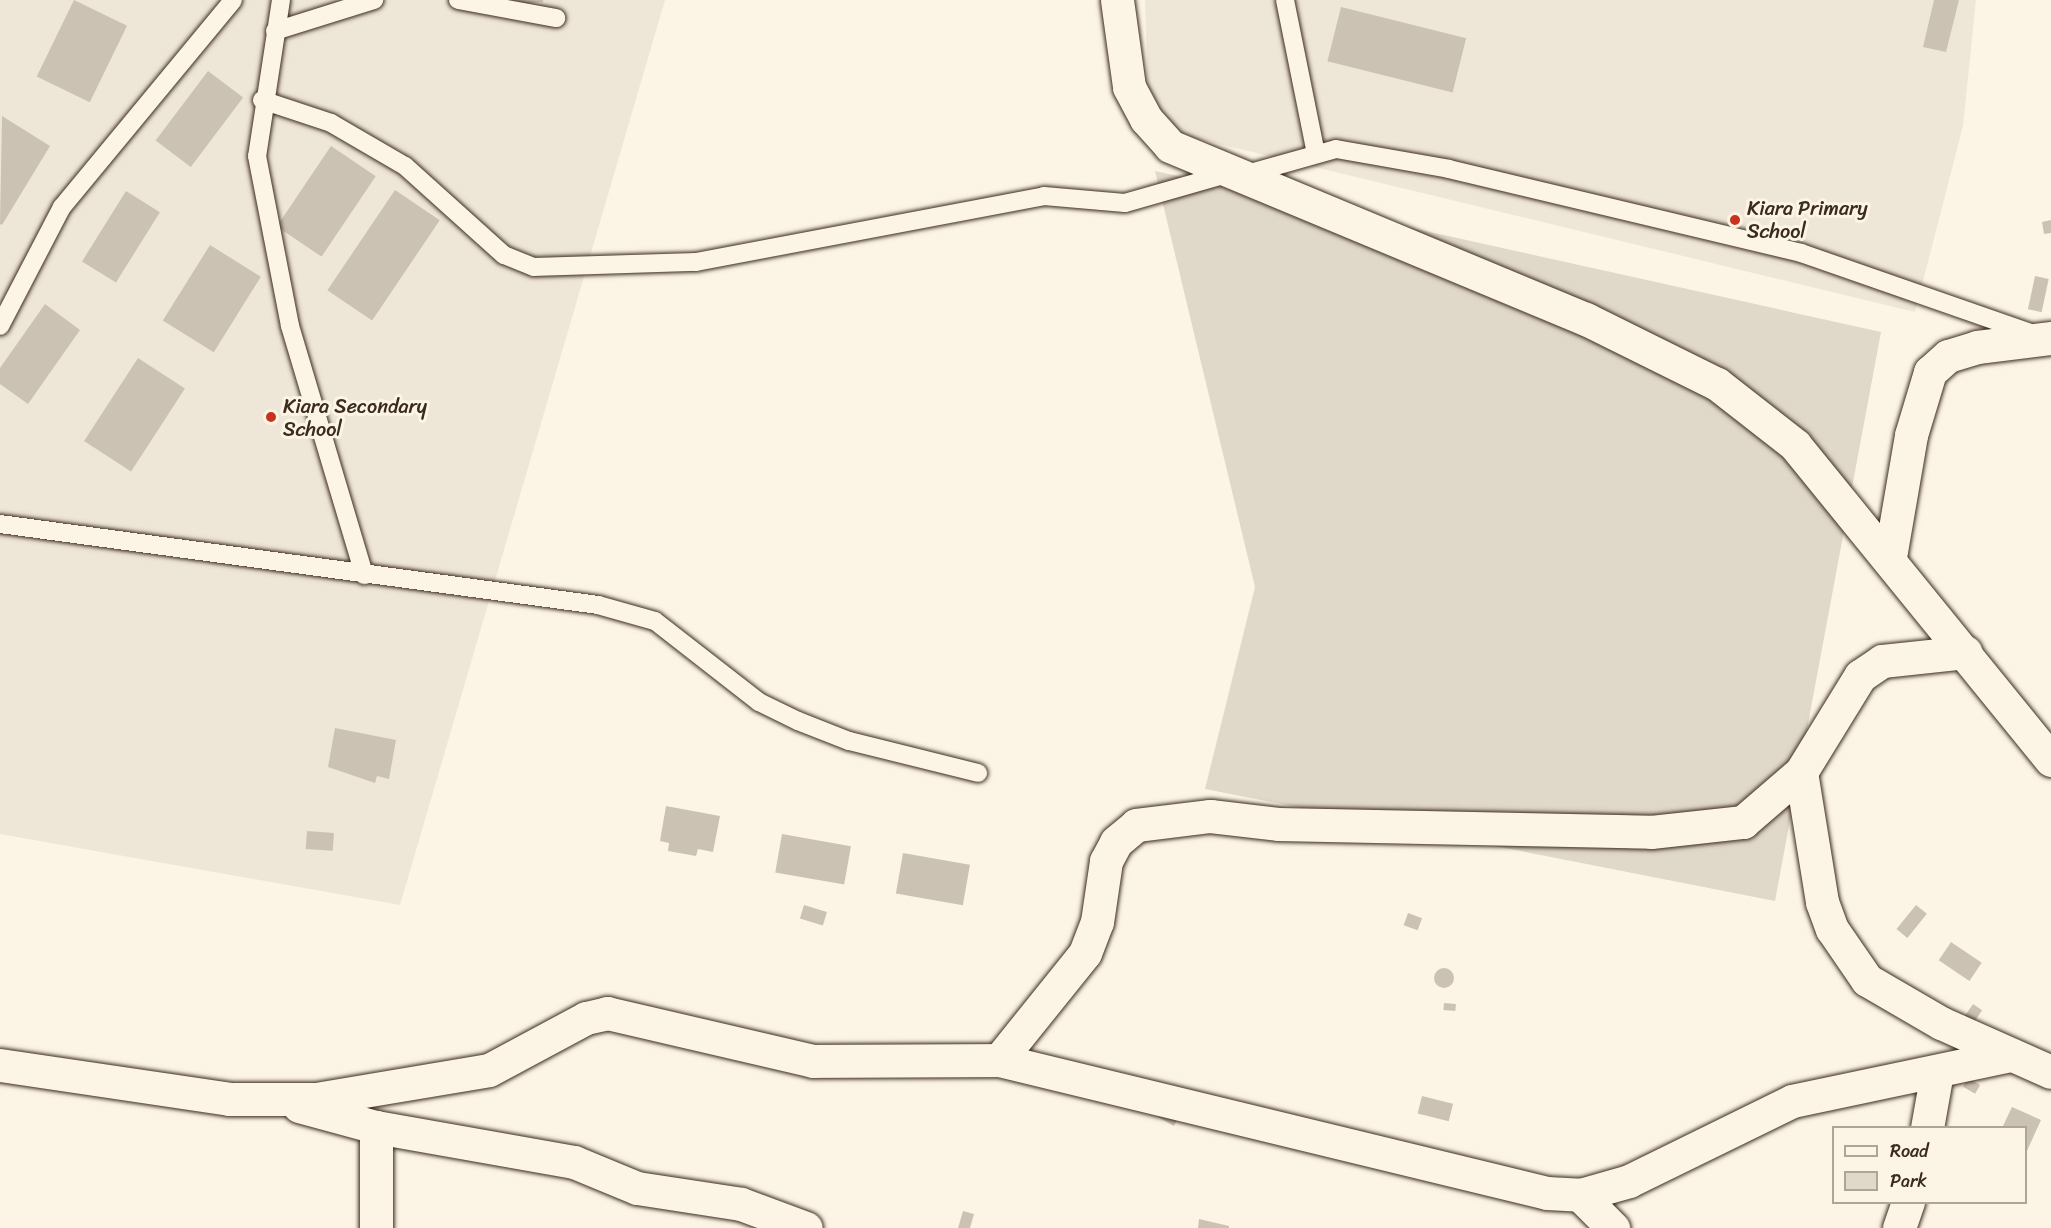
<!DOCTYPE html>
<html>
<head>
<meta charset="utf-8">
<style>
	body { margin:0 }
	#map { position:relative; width:2051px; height:1228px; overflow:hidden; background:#fcf5e5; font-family:Sriracha,sans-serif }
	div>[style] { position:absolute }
	.built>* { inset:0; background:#eee6d6 }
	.green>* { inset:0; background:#e0d8c8 }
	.building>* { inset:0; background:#ccc2b3; transform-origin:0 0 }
	.round { border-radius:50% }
	.roads { filter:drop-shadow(0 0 2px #3b2a1e) drop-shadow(0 0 2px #3b2a1e) }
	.service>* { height:18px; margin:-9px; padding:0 9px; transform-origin:9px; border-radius:9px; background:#fcf5e5 }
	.minor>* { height:33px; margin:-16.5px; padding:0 16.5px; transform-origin:16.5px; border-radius:16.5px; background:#fcf5e5 }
	.dots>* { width:16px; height:16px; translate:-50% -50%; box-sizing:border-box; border:3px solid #fcf5e5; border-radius:50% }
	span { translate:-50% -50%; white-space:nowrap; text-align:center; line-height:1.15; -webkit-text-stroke:6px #fcf5e5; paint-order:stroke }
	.poi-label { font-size:20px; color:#3b2a1e }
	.left { translate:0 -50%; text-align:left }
	.legend { position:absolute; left:1832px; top:1126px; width:195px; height:78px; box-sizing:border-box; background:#fcf5e5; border:2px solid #afa495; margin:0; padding:8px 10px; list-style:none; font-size:18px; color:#3b2a1e }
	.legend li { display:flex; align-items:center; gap:12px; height:30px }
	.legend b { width:30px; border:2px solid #afa495 }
</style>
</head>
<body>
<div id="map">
	<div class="built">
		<i style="clip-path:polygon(0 0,665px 0,400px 905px,0 834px)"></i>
		<i style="clip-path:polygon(1145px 0,1976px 0,1963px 126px,1915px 312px,1149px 127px)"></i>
	</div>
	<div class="green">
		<i style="clip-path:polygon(1155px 171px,1881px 332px,1775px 901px,1205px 789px,1255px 587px)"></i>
	</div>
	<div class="building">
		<i style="left:74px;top:0;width:59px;height:85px;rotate:26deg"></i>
		<i style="clip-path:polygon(508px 0,543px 0,543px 2px,509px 5px)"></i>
		<i style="clip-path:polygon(1934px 0,1959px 0,1946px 52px,1923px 47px)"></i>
		<i style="left:1341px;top:7px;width:129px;height:56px;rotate:14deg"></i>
		<i style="left:208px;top:71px;width:44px;height:87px;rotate:37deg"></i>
		<i style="clip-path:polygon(2px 116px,50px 146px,2px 225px,0 224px)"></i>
		<i style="left:331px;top:146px;width:54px;height:97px;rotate:34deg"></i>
		<i style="left:395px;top:190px;width:54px;height:121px;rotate:34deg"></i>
		<i style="left:126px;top:191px;width:40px;height:83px;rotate:32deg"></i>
		<i style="clip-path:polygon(2051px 220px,2051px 233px,2044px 234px,2042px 222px)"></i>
		<i style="left:210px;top:245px;width:60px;height:89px;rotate:32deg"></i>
		<i style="left:2035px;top:276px;width:14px;height:34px;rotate:12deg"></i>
		<i style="clip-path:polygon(45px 304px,80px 330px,28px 404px,0 384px,0 368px)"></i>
		<i style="left:138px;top:358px;width:56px;height:99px;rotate:33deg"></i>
		<i style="clip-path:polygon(335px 728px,396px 740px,389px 779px,377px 776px,375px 783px,328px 767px)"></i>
		<i style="clip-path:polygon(666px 806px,720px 816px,713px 852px,698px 849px,696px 856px,668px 851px,669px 843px,660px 841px)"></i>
		<i style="left:307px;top:831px;width:27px;height:18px;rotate:4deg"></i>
		<i style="left:782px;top:834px;width:70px;height:39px;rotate:10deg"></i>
		<i style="left:903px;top:853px;width:68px;height:41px;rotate:10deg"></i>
		<i style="left:804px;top:905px;width:24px;height:14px;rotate:17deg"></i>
		<i style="left:1916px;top:905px;width:14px;height:31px;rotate:39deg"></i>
		<i style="left:1408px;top:913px;width:15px;height:13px;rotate:20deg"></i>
		<i style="left:1951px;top:942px;width:37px;height:22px;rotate:34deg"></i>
		<i class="round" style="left:1434px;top:968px;width:20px;height:20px"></i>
		<i style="left:1444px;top:1003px;width:12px;height:7px;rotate:5deg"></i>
		<i style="left:1973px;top:1004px;width:11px;height:19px;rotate:34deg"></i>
		<i style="left:1968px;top:1078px;width:14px;height:10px;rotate:30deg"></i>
		<i style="left:1422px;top:1096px;width:32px;height:18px;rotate:14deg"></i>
		<i style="left:1164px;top:1103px;width:20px;height:15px;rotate:30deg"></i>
		<i style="clip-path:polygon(2012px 1107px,2041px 1120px,2026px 1153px,2026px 1128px,2002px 1128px)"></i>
		<i style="clip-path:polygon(963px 1211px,974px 1214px,970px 1228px,958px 1228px)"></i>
		<i style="clip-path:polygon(1199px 1219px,1229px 1226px,1229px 1228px,1198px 1228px)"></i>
	</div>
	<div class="roads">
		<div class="service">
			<i style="left:281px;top:0;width:158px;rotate:98.7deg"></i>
			<i style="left:257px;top:156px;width:173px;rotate:79deg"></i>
			<i style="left:290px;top:326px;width:260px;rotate:73.4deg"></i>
			<i style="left:458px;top:0;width:100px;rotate:10.4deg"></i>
			<i style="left:1285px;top:0;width:157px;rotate:78.6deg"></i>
			<i style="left:275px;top:31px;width:104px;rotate:-17.4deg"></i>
			<i style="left:262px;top:100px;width:73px;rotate:18.4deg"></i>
			<i style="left:331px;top:123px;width:86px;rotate:30.2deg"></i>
			<i style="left:405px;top:166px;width:133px;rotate:42deg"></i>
			<i style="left:504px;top:255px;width:32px;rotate:22deg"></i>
			<i style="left:534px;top:267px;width:162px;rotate:-1.8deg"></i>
			<i style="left:696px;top:262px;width:354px;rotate:-10.7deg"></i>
			<i style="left:1044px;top:196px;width:81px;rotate:4.9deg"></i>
			<i style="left:1125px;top:203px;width:109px;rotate:-15.9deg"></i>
			<i style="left:1247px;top:174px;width:92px;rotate:-15.7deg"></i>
			<i style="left:1336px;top:149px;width:115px;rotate:10deg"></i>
			<i style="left:1449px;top:169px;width:362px;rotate:13.4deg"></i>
			<i style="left:1801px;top:253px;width:247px;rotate:19.2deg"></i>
			<i style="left:0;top:326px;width:134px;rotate:-62.5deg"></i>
			<i style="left:62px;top:207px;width:268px;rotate:-50.4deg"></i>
			<i style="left:0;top:524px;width:603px;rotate:7.71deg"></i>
			<i style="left:598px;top:605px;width:59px;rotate:15.7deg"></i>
			<i style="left:655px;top:621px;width:132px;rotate:37.9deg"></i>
			<i style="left:759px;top:702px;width:43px;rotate:26deg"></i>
			<i style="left:798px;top:721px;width:55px;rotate:21.4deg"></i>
			<i style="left:849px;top:741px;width:133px;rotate:13.9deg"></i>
		</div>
		<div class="minor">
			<i style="left:1117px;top:0;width:88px;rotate:82.1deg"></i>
			<i style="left:1129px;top:87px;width:36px;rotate:62deg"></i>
			<i style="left:1146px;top:119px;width:36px;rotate:48deg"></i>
			<i style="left:1170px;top:146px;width:451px;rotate:22.6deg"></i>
			<i style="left:1586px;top:319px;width:146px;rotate:26.4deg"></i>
			<i style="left:1717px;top:384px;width:99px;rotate:38deg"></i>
			<i style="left:1795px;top:445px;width:406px;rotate:50.9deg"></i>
			<i style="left:1890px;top:557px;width:124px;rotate:-80.2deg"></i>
			<i style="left:1911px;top:435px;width:66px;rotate:-73.2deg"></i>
			<i style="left:1930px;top:372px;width:24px;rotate:-42deg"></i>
			<i style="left:1948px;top:356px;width:30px;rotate:-17deg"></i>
			<i style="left:1977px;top:347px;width:75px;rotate:-6.9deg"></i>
			<i style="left:1801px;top:772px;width:132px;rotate:80.8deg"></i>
			<i style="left:1822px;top:902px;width:29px;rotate:70deg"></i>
			<i style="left:1832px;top:929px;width:62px;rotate:55.5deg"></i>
			<i style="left:1867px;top:980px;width:86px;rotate:30.2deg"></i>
			<i style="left:1941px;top:1023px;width:120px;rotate:24deg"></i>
			<i style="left:999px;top:1060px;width:137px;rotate:-51.2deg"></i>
			<i style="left:1085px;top:953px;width:33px;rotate:-69deg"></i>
			<i style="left:1097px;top:922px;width:62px;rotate:-81.6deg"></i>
			<i style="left:1106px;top:861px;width:21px;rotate:-62deg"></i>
			<i style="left:1116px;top:842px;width:26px;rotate:-40deg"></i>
			<i style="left:1136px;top:825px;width:75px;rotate:-6.9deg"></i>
			<i style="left:1210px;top:816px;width:68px;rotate:6.7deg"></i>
			<i style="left:1278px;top:824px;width:373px;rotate:1.2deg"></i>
			<i style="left:1651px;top:832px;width:93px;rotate:-6.2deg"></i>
			<i style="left:1743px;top:822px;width:77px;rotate:-40.8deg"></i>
			<i style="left:1801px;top:772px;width:113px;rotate:-58.4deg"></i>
			<i style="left:1860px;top:676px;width:27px;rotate:-34deg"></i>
			<i style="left:1882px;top:661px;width:84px;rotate:-6.1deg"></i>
			<i style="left:0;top:1065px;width:232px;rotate:8.4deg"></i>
			<i style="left:229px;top:1099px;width:87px"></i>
			<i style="left:316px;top:1099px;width:175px;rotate:-9.5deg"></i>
			<i style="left:489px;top:1070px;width:110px;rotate:-28.2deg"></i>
			<i style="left:586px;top:1018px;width:22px;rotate:-13deg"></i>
			<i style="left:607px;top:1013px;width:212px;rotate:13.1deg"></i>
			<i style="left:813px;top:1061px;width:186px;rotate:-0.3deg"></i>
			<i style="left:999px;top:1060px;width:564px;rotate:13.64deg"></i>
			<i style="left:1547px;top:1193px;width:33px;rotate:3deg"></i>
			<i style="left:1580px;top:1195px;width:51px;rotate:-15.9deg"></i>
			<i style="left:1629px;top:1181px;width:182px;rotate:-26.1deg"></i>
			<i style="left:1792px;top:1101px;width:224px;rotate:-11.9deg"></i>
			<i style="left:299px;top:1106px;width:80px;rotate:15.3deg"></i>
			<i style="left:376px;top:1127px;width:201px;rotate:10deg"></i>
			<i style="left:574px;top:1162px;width:68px;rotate:22.4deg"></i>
			<i style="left:637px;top:1188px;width:105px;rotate:8.7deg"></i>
			<i style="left:741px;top:1204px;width:69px;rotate:20.3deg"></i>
			<i style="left:376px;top:1127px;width:101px;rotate:90deg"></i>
			<i style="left:1927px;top:1128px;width:57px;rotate:-79.9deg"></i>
			<i style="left:1580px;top:1195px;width:47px;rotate:45deg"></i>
			<i style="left:1899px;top:1228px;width:28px;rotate:-71deg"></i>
		</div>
	</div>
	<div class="dots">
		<i style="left:1735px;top:220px;background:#c8321e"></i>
		<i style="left:271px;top:417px;background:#c8321e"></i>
	</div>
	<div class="poi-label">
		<span class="left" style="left:1747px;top:220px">Kiara Primary<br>School</span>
		<span class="left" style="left:283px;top:418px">Kiara Secondary<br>School</span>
	</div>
	<ul class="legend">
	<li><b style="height:8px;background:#fcf5e5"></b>Road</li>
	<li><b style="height:16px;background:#e0d8c8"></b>Park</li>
	</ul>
</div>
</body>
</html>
